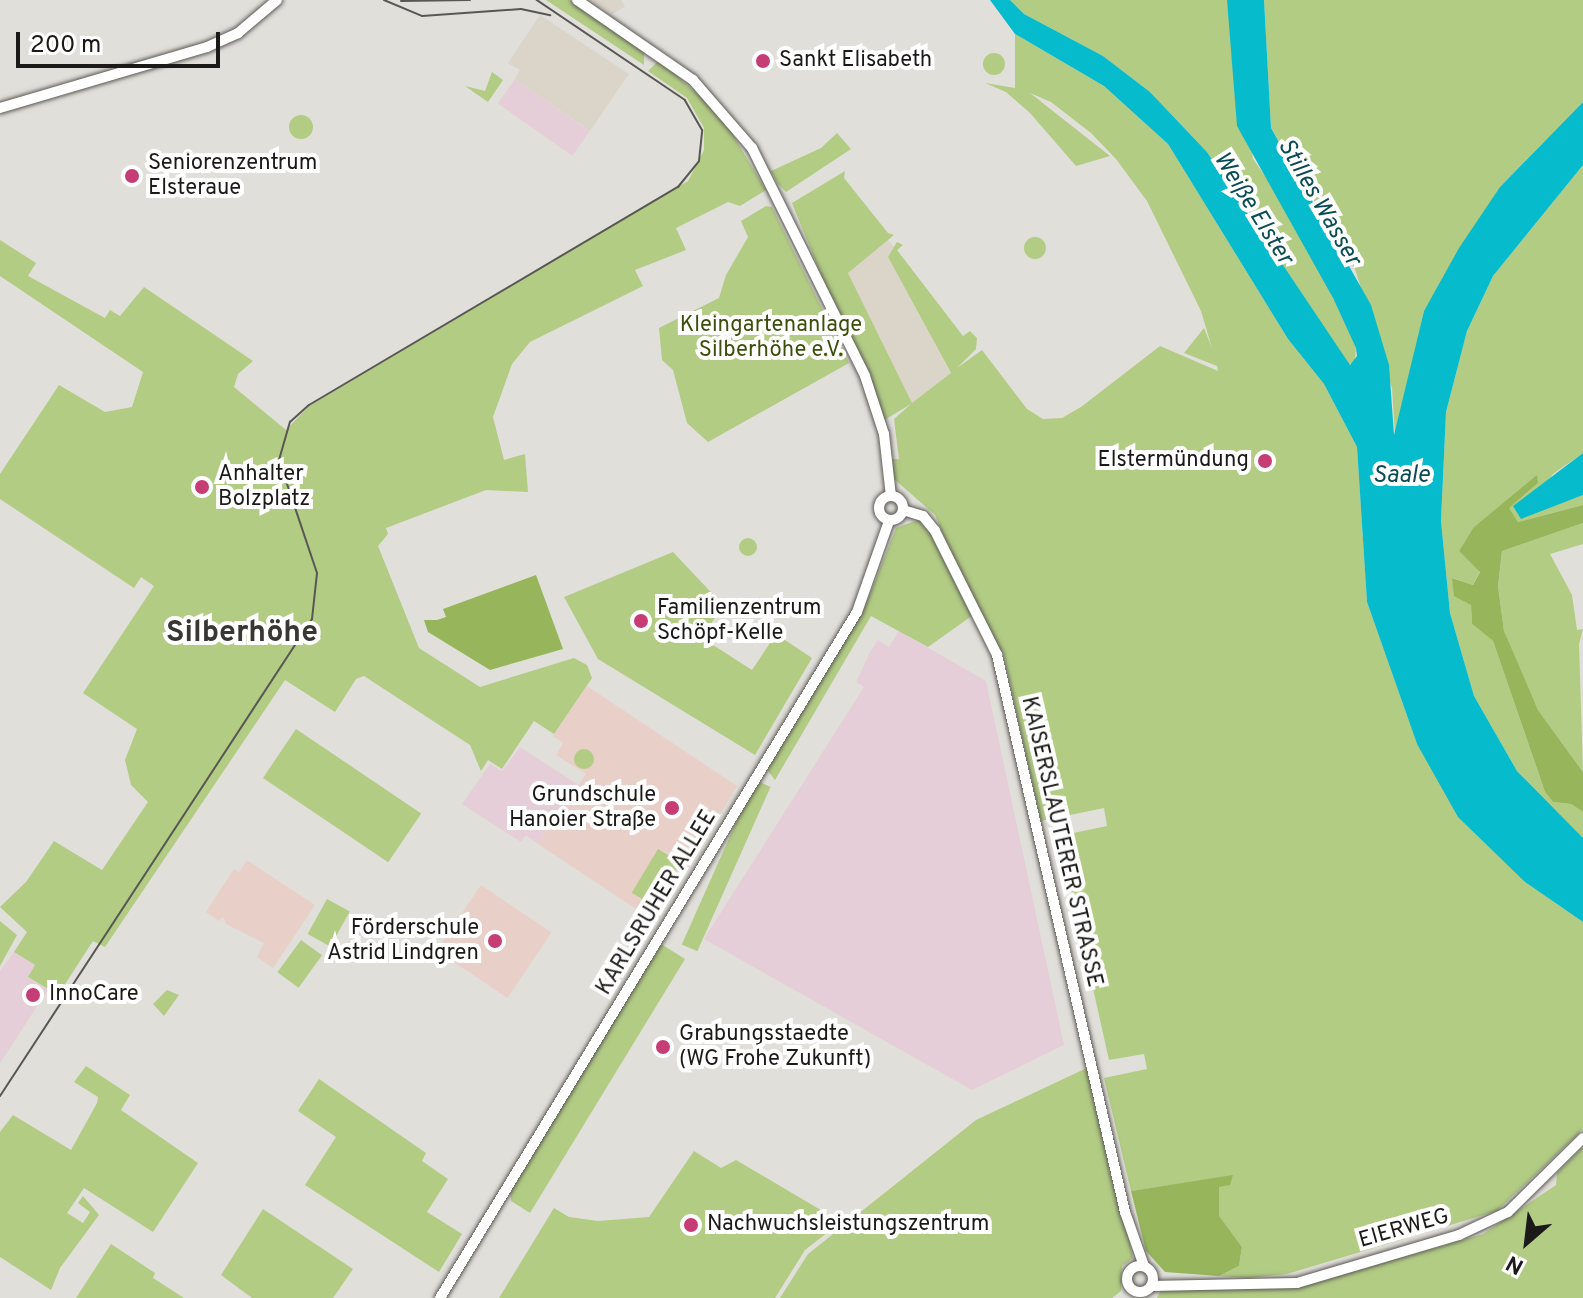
<!DOCTYPE html>
<html>
<head>
<meta charset="utf-8">
<style>
	body { margin:0 }
	#map { position:relative; width:1583px; height:1298px; overflow:hidden; background:#e1dfda; font-family:Overpass,sans-serif }
	div>[style] { position:absolute }
	.commercial>* { inset:0; background:#e6ced8; transform-origin:0 0 }
	.built>* { inset:0; background:#dbd4c9 }
	.education>* { inset:0; background:#e8cfc8; transform-origin:0 0 }
	.green>* { inset:0; background:#b2cc84; transform-origin:0 0 }
	.round { border-radius:50% }
	.forest>* { inset:0; background:#97b65b }
	.water>* { inset:0; background:#06bbcc }
	.roads { filter:drop-shadow(0 0 2px #5b5955) drop-shadow(0 0 2px #5b5955) }
	.minor>* { height:10px; margin:-5px; padding:0 5px; transform-origin:5px; border-radius:5px; background:#fff }
	.minor>.ring { margin:-5px; padding:0; box-sizing:content-box; background:none; border:10px solid #fff; border-radius:50% }
	.tram>* { height:2px; margin:-1px; padding:0 1px; transform-origin:1px; border-radius:1px; background:#585754 }
	.dots>* { width:22px; height:22px; translate:-50% -50%; box-sizing:border-box; border:4px solid #fff; border-radius:50% }
	span { translate:-50% -50%; white-space:nowrap; text-align:center; line-height:1.15; -webkit-text-stroke:8px #fff; paint-order:stroke }
	.poi-label { font-size:22px; color:#1b1a19 }
	.left { translate:0 -50%; text-align:left }
	.right { translate:-100% -50%; text-align:right }
	.park-label { font-size:22px; color:#3b4e0a }
	.street-label { font-size:22px; color:#1b1a19 }
	.water-label { font-size:24px; color:#0a4c53; font-style:italic }
	.district-label { font-size:30px; color:#393734; font-weight:700 }
	.north { position:absolute; left:1487px; top:1202px; width:80px; height:80px; -webkit-text-stroke:6px #fff; paint-order:stroke; rotate:208deg; font-size:22px; font-weight:700; line-height:32px; text-align:center; color:#1b1a19 }
	.north::after { content:''; display:block; margin:auto; width:28px; height:36px; background:#1b1a19; clip-path:polygon(50% 0,100% 100%,50% 72%,0 100%) }
	.scale { position:absolute; left:16px; top:32px; width:204px; height:36px; box-sizing:border-box; border:4px solid #1b1a19; border-top:0; padding-left:10px; font-size:24px; line-height:28px; white-space:nowrap; color:#1b1a19; -webkit-text-stroke:6px #fff; paint-order:stroke }
</style>
</head>
<body>
<div id="map">
	<div class="commercial">
		<i style="left:515px;top:79px;width:91px;height:30px;rotate:35deg"></i>
		<i style="clip-path:polygon(899px 631px,986px 681px,1064px 1045px,972px 1090px,704px 939px,864px 687px,856px 682px,870px 652px,878px 640px,889px 647px)"></i>
		<i style="clip-path:polygon(520px 747px,577px 784px,538px 844px,526px 835px,521px 842px,462px 804px,490px 764px,502px 771px)"></i>
		<i style="clip-path:polygon(14px 952px,35px 965px,28px 977px,48px 990px,0 1063px,0 971px)"></i>
	</div>
	<div class="built">
		<i style="clip-path:polygon(591px 0,621px 0,625px 7px,612px 14px)"></i>
		<i style="clip-path:polygon(540px 15px,629px 74px,590px 131px,515px 79px,520px 70px,508px 63px)"></i>
		<i style="clip-path:polygon(886px 238px,897px 250px,888px 257px,951px 374px,912px 403px,848px 273px)"></i>
	</div>
	<div class="education">
		<i style="clip-path:polygon(587px 686px,737px 786px,656px 922px,538px 844px,586px 774px,556px 755px,563px 743px,553px 736px)"></i>
		<i style="clip-path:polygon(247px 860px,315px 905px,273px 968px,257px 957px,264px 943px,226px 924px,223px 917px,219px 921px,206px 912px,234px 869px,239px 872px)"></i>
		<i style="left:481px;top:885px;width:85px;height:79px;rotate:34deg"></i>
	</div>
	<div class="green">
		<i style="clip-path:polygon(546px 0,570px 0,644px 49px,644px 65px)"></i>
		<i style="clip-path:polygon(1010px 0,1227px 0,1253px 159px,1276px 191px,1333px 298px,1356px 347px,1355px 361px,1349px 365px,1343px 360px,1207px 152px,1150px 92px,1103px 56px,1024px 14px)"></i>
		<i style="clip-path:polygon(1264px 0,1583px 0,1583px 102px,1500px 187px,1424px 311px,1395px 435px,1392px 388px,1355px 269px,1271px 128px)"></i>
		<i style="clip-path:polygon(1015px 34px,1104px 86px,1168px 144px,1288px 339px,1324px 384px,1357px 447px,1367px 602px,1417px 744px,1525px 882px,1583px 922px,1583px 1129px,1497px 1211px,1287px 1274px,1247px 1278px,1219px 1276px,1239px 1266px,1242px 1247px,1219px 1217px,1219px 1187px,1233px 1176px,1131px 1191px,1104px 1078px,1147px 1069px,1144px 1054px,1109px 1060px,1059px 836px,1107px 826px,1104px 808px,1041px 821px,1003px 652px,980px 622px,935px 515px,893px 478px,893px 459px,899px 459px,894px 419px,911px 404px,881px 422px,792px 203px,845px 171px,844px 178px,888px 233px,894px 235px,848px 273px,912px 403px,951px 373px,888px 257px,897px 242px,903px 245px,897px 250px,963px 336px,970px 331px,977px 338px,976px 349px,957px 368px,982px 350px,1027px 409px,1043px 419px,1062px 418px,1081px 407px,1160px 346px,1218px 371px,1217px 366px,1184px 353px,1204px 328px,1212px 348px,1201px 311px,1147px 201px,1116px 159px,1091px 133px,1051px 102px,1030px 93px,1110px 156px,1076px 166px,1030px 113px,1006px 92px,985px 83px,1015px 88px)"></i>
		<i class="round" style="left:983px;top:53px;width:22px;height:22px"></i>
		<i style="clip-path:polygon(659px 60px,721px 115px,766px 190px,740px 206px,728px 202px,676px 228px,686px 250px,635px 270px,643px 286px,530px 342px,512px 364px,493px 417px,504px 460px,525px 454px,528px 492px,486px 490px,386px 528px,388px 534px,378px 546px,419px 648px,480px 687px,574px 658px,587px 665px,592px 678px,554px 734px,534px 721px,502px 769px,488px 760px,481px 771px,470px 745px,364px 676px,356px 679px,335px 712px,285px 680px,105px 947px,93px 941px,58px 995px,28px 977px,35px 965px,14px 952px,27px 932px,0 907px,26px 882px,54px 841px,102px 870px,148px 802px,131px 785px,125px 760px,137px 729px,83px 693px,154px 586px,141px 577px,134px 588px,0 499px,0 474px,59px 385px,105px 412px,132px 407px,143px 372px,0 276px,0 240px,36px 263px,28px 276px,105px 318px,110px 310px,120px 316px,144px 287px,253px 361px,238px 374px,234px 387px,286px 430px,309px 406px,688px 181px,704px 150px,704px 128px,687px 98px,648px 71px)"></i>
		<i style="clip-path:polygon(492px 72px,503px 80px,488px 102px,465px 86px,485px 91px)"></i>
		<i class="round" style="left:289px;top:115px;width:24px;height:24px"></i>
		<i style="clip-path:polygon(837px 133px,851px 149px,786px 192px,778px 184px,771px 171px,821px 148px)"></i>
		<i style="clip-path:polygon(1583px 165px,1583px 453px,1553px 474px,1521px 518px,1583px 495px,1583px 505px,1518px 522px,1508px 508px,1538px 483px,1473px 528px,1459px 551px,1480px 571px,1473px 585px,1453px 578px,1471px 605px,1472px 624px,1493px 641px,1545px 792px,1553px 802px,1571px 804px,1583px 812px,1583px 838px,1517px 771px,1474px 696px,1450px 613px,1441px 521px,1446px 412px,1467px 331px,1493px 276px)"></i>
		<i style="clip-path:polygon(766px 206px,772px 207px,849px 363px,708px 442px,687px 423px,673px 370px,662px 360px,659px 328px,719px 298px,726px 275px,748px 237px,741px 221px)"></i>
		<i class="round" style="left:1024px;top:237px;width:22px;height:22px"></i>
		<i style="clip-path:polygon(918px 520px,930px 532px,973px 615px,928px 647px,871px 616px,775px 780px,765px 767px,869px 597px,896px 528px)"></i>
		<i style="clip-path:polygon(1583px 523px,1583px 544px,1550px 554px,1572px 595px,1577px 630px,1583px 629px,1579px 644px,1583px 772px,1538px 710px,1517px 666px,1504px 631px,1498px 586px,1502px 551px)"></i>
		<i class="round" style="left:739px;top:538px;width:18px;height:18px"></i>
		<i style="clip-path:polygon(673px 552px,723px 605px,702px 638px,752px 670px,776px 634px,812px 658px,755px 755px,598px 659px,564px 597px)"></i>
		<i style="left:296px;top:729px;width:151px;height:59px;rotate:34deg"></i>
		<i class="round" style="left:574px;top:749px;width:20px;height:20px"></i>
		<i style="left:755px;top:780px;width:17px;height:180px;rotate:24deg"></i>
		<i style="left:658px;top:849px;width:26px;height:51px;rotate:31deg"></i>
		<i style="left:327px;top:899px;width:26px;height:40px;rotate:29deg"></i>
		<i style="clip-path:polygon(0 921px,17px 935px,0 966px)"></i>
		<i style="left:301px;top:940px;width:26px;height:40px;rotate:36deg"></i>
		<i style="clip-path:polygon(661px 944px,685px 959px,530px 1213px,511px 1201px,510px 1190px)"></i>
		<i style="clip-path:polygon(167px 990px,179px 995px,164px 1016px,153px 1004px)"></i>
		<i style="clip-path:polygon(86px 1066px,130px 1095px,121px 1110px,198px 1163px,153px 1232px,84px 1188px,67px 1213px,83px 1223px,90px 1212px,78px 1203px,83px 1196px,99px 1215px,60px 1268px,51px 1290px,0 1257px,0 1132px,13px 1115px,71px 1150px,97px 1103px,98px 1097px,74px 1082px)"></i>
		<i style="clip-path:polygon(1091px 1066px,1133px 1258px,1122px 1266px,1121px 1291px,1112px 1298px,780px 1298px,808px 1254px,976px 1120px)"></i>
		<i style="clip-path:polygon(319px 1079px,426px 1153px,422px 1161px,448px 1179px,427px 1212px,462px 1234px,439px 1272px,305px 1185px,336px 1137px,298px 1111px)"></i>
		<i style="clip-path:polygon(1583px 1147px,1583px 1298px,1157px 1298px,1162px 1288px,1297px 1288px,1483px 1234px,1556px 1185px,1557px 1173px)"></i>
		<i style="clip-path:polygon(694px 1151px,721px 1168px,736px 1160px,841px 1222px,805px 1250px,775px 1298px,499px 1298px,554px 1208px,569px 1217px,598px 1221px,649px 1217px)"></i>
		<i style="clip-path:polygon(263px 1209px,353px 1269px,333px 1298px,252px 1298px,221px 1275px)"></i>
		<i style="clip-path:polygon(111px 1244px,155px 1273px,153px 1278px,184px 1298px,76px 1298px)"></i>
	</div>
	<div class="forest">
		<i style="clip-path:polygon(1537px 475px,1538px 483px,1509px 508px,1518px 522px,1583px 505px,1583px 523px,1502px 551px,1498px 586px,1504px 631px,1538px 710px,1583px 772px,1583px 812px,1571px 804px,1553px 802px,1545px 792px,1493px 641px,1472px 624px,1471px 605px,1454px 596px,1452px 578px,1473px 585px,1480px 572px,1459px 551px,1473px 528px)"></i>
		<i style="clip-path:polygon(536px 575px,563px 649px,490px 670px,428px 632px,424px 620px,437px 620px,446px 617px,443px 609px)"></i>
		<i style="clip-path:polygon(1233px 1175px,1230px 1185px,1219px 1187px,1219px 1216px,1242px 1247px,1239px 1266px,1219px 1276px,1165px 1272px,1146px 1251px,1131px 1191px)"></i>
	</div>
	<div class="water">
		<i style="clip-path:polygon(990px 0,1010px 0,1024px 14px,1103px 56px,1150px 92px,1207px 152px,1350px 365px,1357px 356px,1356px 348px,1333px 298px,1237px 126px,1227px 0,1264px 0,1271px 128px,1371px 305px,1389px 365px,1394px 435px,1424px 311px,1459px 248px,1500px 187px,1583px 102px,1583px 165px,1493px 276px,1467px 331px,1446px 412px,1441px 521px,1450px 613px,1474px 696px,1517px 771px,1583px 838px,1583px 922px,1525px 882px,1458px 817px,1417px 744px,1367px 602px,1357px 447px,1324px 384px,1288px 339px,1168px 144px,1104px 86px,1015px 34px)"></i>
		<i style="clip-path:polygon(1583px 453px,1583px 495px,1521px 519px,1513px 506px)"></i>
	</div>
	<div class="roads">
		<div class="minor">
			<i style="left:577px;top:0;width:141px;rotate:34.6deg"></i>
			<i style="left:693px;top:80px;width:90px;rotate:49.1deg"></i>
			<i style="left:752px;top:148px;width:254px;rotate:63.6deg"></i>
			<i style="left:865px;top:376px;width:61px;rotate:71.9deg"></i>
			<i style="left:884px;top:434px;width:62px;rotate:83.6deg"></i>
			<i style="left:0;top:108px;width:216px;rotate:-16.4deg"></i>
			<i style="left:207px;top:47px;width:34px;rotate:-24deg"></i>
			<i style="left:238px;top:33px;width:51px;rotate:-40.2deg"></i>
			<i class="ring" style="left:879px;top:496px;width:14px;height:14px"></i>
			<i style="left:903px;top:510px;width:21px;rotate:17deg"></i>
			<i style="left:923px;top:516px;width:19px;rotate:51deg"></i>
			<i style="left:935px;top:531px;width:139px;rotate:63.4deg"></i>
			<i style="left:997px;top:655px;width:572px;rotate:77.06deg"></i>
			<i style="left:1125px;top:1212px;width:57px;rotate:70.6deg"></i>
			<i class="ring" style="left:1127px;top:1266px;width:16px;height:16px"></i>
			<i style="left:1151px;top:1286px;width:146px;rotate:-1.2deg"></i>
			<i style="left:1297px;top:1283px;width:169px;rotate:-16.5deg"></i>
			<i style="left:1459px;top:1235px;width:54px;rotate:-25.1deg"></i>
			<i style="left:1508px;top:1212px;width:105px;rotate:-44.6deg"></i>
			<i style="left:440px;top:1298px;width:803px;rotate:-58.71deg"></i>
			<i style="left:857px;top:612px;width:96px;rotate:-70.6deg"></i>
		</div>
	</div>
	<div class="tram">
		<i style="left:384px;top:0;width:41px;rotate:22.8deg"></i>
		<i style="left:422px;top:16px;width:99px;rotate:-4deg"></i>
		<i style="left:521px;top:9px;width:30px;rotate:12deg"></i>
		<i style="left:401px;top:1px;width:69px;rotate:-0.8deg"></i>
		<i style="left:0;top:1096px;width:570px;rotate:-56.81deg"></i>
		<i style="left:312px;top:619px;width:46px;rotate:-83.8deg"></i>
		<i style="left:317px;top:573px;width:119px;rotate:-108.6deg"></i>
		<i style="left:279px;top:460px;width:40px;rotate:-74deg"></i>
		<i style="left:290px;top:422px;width:25px;rotate:-42deg"></i>
		<i style="left:309px;top:405px;width:429px;rotate:-30.6deg"></i>
		<i style="left:678px;top:187px;width:33px;rotate:-51deg"></i>
		<i style="left:699px;top:161px;width:31px;rotate:-84deg"></i>
		<i style="left:702px;top:130px;width:34px;rotate:-120deg"></i>
		<i style="left:685px;top:100px;width:179px;rotate:-146deg"></i>
	</div>
	<div class="dots">
		<i style="left:763px;top:61px;background:#c63c74"></i>
		<i style="left:132px;top:176px;background:#c63c74"></i>
		<i style="left:1265px;top:461px;background:#c63c74"></i>
		<i style="left:202px;top:487px;background:#c63c74"></i>
		<i style="left:641px;top:621px;background:#c63c74"></i>
		<i style="left:672px;top:808px;background:#c63c74"></i>
		<i style="left:495px;top:941px;background:#c63c74"></i>
		<i style="left:33px;top:995px;background:#c63c74"></i>
		<i style="left:663px;top:1047px;background:#c63c74"></i>
		<i style="left:691px;top:1225px;background:#c63c74"></i>
	</div>
	<div class="poi-label">
		<span class="left" style="left:779px;top:61px">Sankt Elisabeth</span>
		<span class="left" style="left:148px;top:176px">Seniorenzentrum<br>Elsteraue</span>
		<span class="right" style="left:1249px;top:461px">Elstermündung</span>
		<span class="left" style="left:218px;top:487px">Anhalter<br>Bolzplatz</span>
		<span class="left" style="left:657px;top:621px">Familienzentrum<br>Schöpf-Kelle</span>
		<span class="right" style="left:656px;top:808px">Grundschule<br>Hanoier Straße</span>
		<span class="right" style="left:479px;top:941px">Förderschule<br>Astrid Lindgren</span>
		<span class="left" style="left:49px;top:995px">InnoCare</span>
		<span class="left" style="left:679px;top:1047px">Grabungsstaedte<br>(WG Frohe Zukunft)</span>
		<span class="left" style="left:707px;top:1225px">Nachwuchsleistungszentrum</span>
	</div>
	<div class="park-label">
		<span style="left:771px;top:338px">Kleingartenanlage<br>Silberhöhe e.V.</span>
	</div>
	<div class="street-label">
		<span style="left:1061px;top:842px;rotate:77deg">KAISERSLAUTERER STRASSE</span>
		<span style="left:657px;top:903px;rotate:-59deg">KARLSRUHER ALLEE</span>
		<span style="left:1404px;top:1229px;rotate:-16deg">EIERWEG</span>
	</div>
	<div class="water-label">
		<span style="left:1318px;top:203px;rotate:60deg">Stilles Wasser</span>
		<span style="left:1252px;top:209px;rotate:58deg">Weiße Elster</span>
		<span style="left:1401px;top:477px">Saale</span>
	</div>
	<div class="district-label">
		<span style="left:242px;top:634px">Silberhöhe</span>
	</div>
	<div class="north">N</div>
	<div class="scale">200 m</div>
</div>
</body>
</html>
